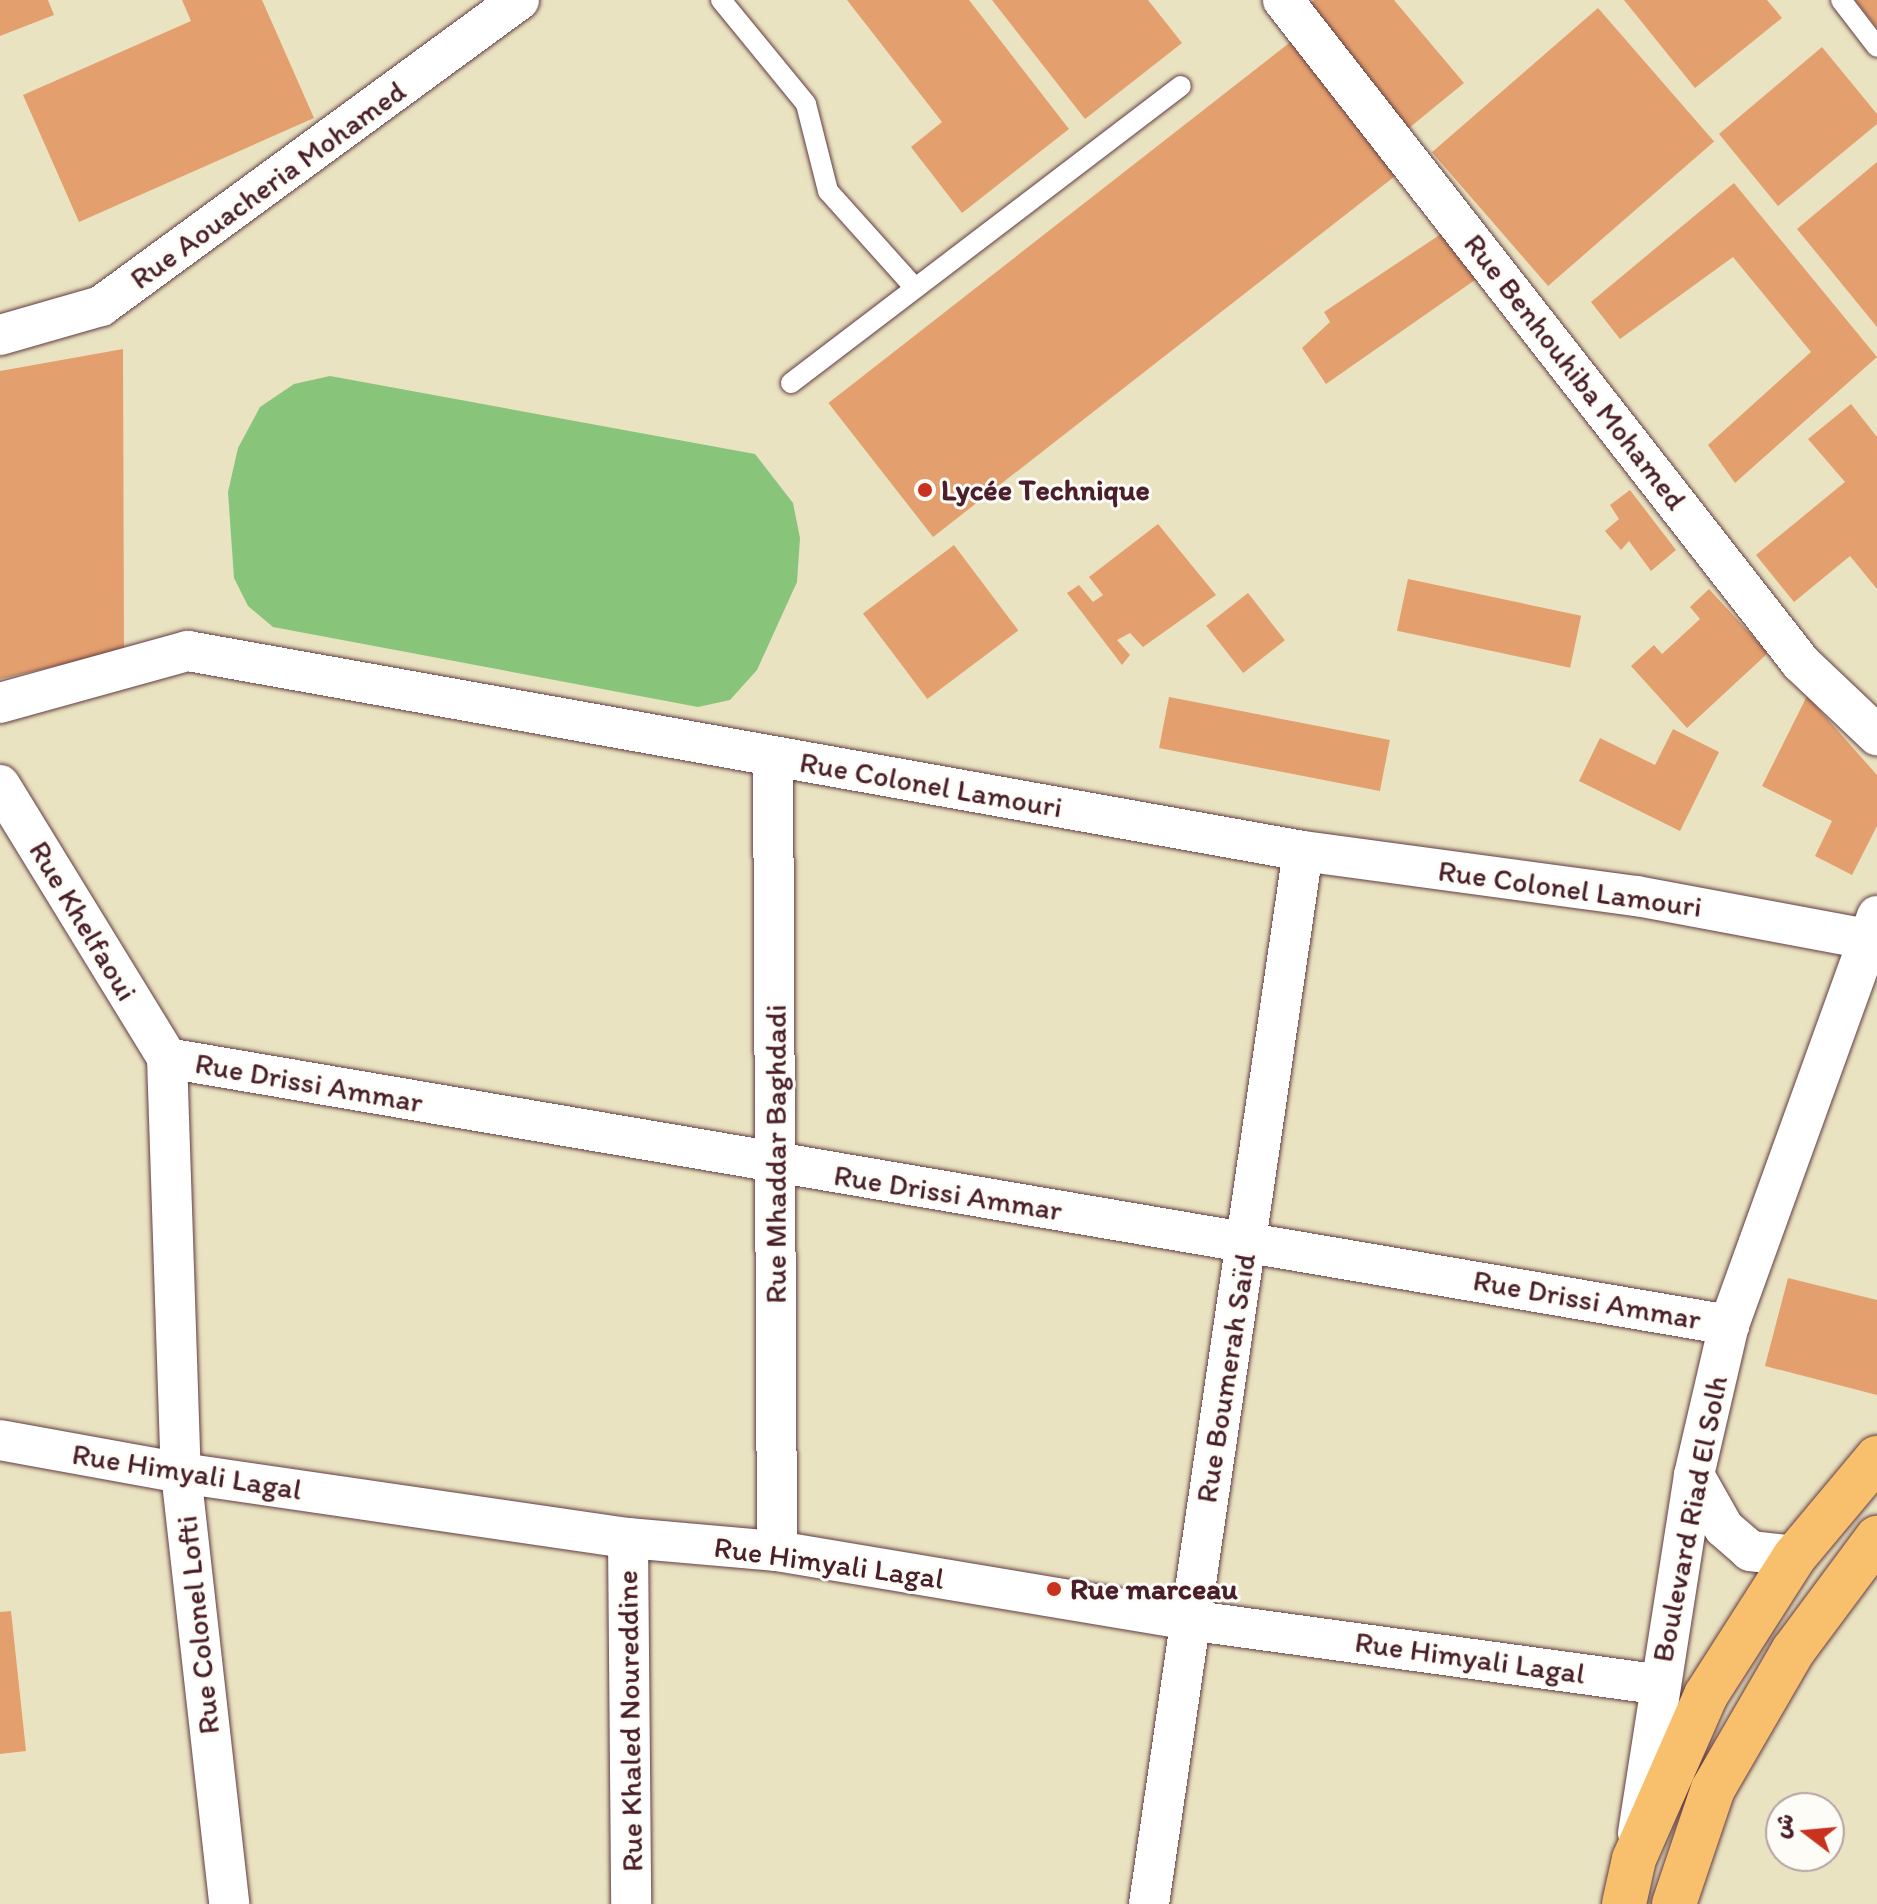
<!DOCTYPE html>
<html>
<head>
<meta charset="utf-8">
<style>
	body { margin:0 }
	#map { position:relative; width:1877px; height:1904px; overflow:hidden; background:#eae3c1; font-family:Itim,"Playpen Sans Arabic",sans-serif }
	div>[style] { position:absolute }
	.green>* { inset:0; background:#88c57b }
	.building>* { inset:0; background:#e49f6e; transform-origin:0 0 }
	.roads { filter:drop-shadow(0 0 2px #623c42) drop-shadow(0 0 2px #623c42) }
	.service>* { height:20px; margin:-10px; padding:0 10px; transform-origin:10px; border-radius:10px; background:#fff }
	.minor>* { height:40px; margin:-20px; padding:0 20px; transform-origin:20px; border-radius:20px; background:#fff }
	.primary>* { height:44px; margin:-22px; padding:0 22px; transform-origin:22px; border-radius:22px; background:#f8bf6c }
	.dots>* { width:22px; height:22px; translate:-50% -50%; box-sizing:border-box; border:4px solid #fdfcf7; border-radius:50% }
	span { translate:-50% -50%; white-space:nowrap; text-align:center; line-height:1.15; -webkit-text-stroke:6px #fdfcf7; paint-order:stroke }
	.street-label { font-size:30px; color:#4a1f2b }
	.poi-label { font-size:30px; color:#4a1f2b; font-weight:700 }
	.left { translate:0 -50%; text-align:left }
	.north { position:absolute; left:1765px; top:1792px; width:80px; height:80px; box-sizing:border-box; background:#fdfcf7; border:2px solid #b5a4a5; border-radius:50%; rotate:286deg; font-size:22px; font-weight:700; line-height:32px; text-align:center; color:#4a1f2b }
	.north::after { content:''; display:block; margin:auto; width:28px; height:36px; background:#c8321e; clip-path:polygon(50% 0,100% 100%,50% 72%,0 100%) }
</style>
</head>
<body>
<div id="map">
	<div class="green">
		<i style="clip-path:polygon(330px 376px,755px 454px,793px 503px,800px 538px,797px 582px,757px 670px,730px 700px,698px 707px,273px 627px,248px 606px,234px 578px,228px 492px,238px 448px,260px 407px,294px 384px)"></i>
	</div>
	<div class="building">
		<i style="clip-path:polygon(0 0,48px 0,54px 15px,0 36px)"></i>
		<i style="clip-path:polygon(182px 0,262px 0,314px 118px,79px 222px,23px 95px,191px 21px)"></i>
		<i style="clip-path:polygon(847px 0,969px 0,1069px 129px,962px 213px,911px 147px,942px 122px)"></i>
		<i style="clip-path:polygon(992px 0,1148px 0,1182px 43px,1085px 119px)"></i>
		<i style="clip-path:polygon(1314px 0,1394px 0,1464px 83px,1409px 128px,1306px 7px)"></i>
		<i style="clip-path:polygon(1624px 0,1767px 0,1782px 18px,1695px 88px)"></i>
		<i style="clip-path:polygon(1855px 0,1877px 0,1877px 28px)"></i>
		<i style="left:1598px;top:8px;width:177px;height:220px;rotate:49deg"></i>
		<i style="left:1302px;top:33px;width:170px;height:601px;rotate:52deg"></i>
		<i style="clip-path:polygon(1822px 47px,1877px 114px,1877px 124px,1778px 206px,1719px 134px)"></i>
		<i style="clip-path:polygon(1877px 162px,1877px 327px,1797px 229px)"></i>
		<i style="clip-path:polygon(1734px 183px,1877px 357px,1735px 483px,1708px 445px,1811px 352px,1733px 257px,1620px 339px,1591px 302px)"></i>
		<i style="clip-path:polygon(1450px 228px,1485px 273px,1326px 384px,1302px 348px,1330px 322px,1324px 312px)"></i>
		<i style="clip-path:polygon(123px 349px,124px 650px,0 679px,0 371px)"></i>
		<i style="clip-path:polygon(1851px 404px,1877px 437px,1877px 589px,1850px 556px,1794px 602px,1756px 555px,1845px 482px,1808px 439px)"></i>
		<i style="clip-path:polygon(1630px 490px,1676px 550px,1651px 571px,1629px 541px,1621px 550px,1605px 531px,1619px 519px,1610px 505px)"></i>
		<i style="clip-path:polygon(1158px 524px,1216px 595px,1143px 647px,1130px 633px,1117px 640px,1130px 655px,1122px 665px,1067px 593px,1079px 585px,1093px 602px,1103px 595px,1089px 577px)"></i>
		<i style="left:954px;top:545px;width:107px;height:114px;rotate:53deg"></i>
		<i style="left:1408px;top:579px;width:177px;height:53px;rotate:12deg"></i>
		<i style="clip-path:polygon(1709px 589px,1768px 653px,1687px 728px,1631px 666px,1654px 645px,1662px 654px,1700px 619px,1690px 607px)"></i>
		<i style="left:1248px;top:593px;width:60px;height:53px;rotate:52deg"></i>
		<i style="clip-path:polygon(1807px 696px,1877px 775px,1877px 826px,1852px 875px,1815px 856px,1832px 821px,1762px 786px)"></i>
		<i style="left:1169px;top:697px;width:225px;height:52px;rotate:11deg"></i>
		<i style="clip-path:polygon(1673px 729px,1719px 752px,1680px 831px,1579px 781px,1600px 738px,1655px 765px)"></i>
		<i style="clip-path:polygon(1788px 1278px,1877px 1300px,1877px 1395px,1765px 1366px)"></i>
		<i style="clip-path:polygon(11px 1611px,26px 1751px,0 1754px,0 1612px)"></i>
	</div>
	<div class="roads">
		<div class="service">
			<i style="left:721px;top:0;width:134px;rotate:50.7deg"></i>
			<i style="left:806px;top:104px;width:90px;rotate:75.8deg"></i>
			<i style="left:828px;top:191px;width:130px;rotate:48.1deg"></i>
			<i style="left:1841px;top:0;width:59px;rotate:52.5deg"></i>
			<i style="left:791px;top:383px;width:490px;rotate:-37.3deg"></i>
		</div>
		<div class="minor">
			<i style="left:1283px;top:0;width:841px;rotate:52deg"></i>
			<i style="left:1801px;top:663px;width:105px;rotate:43.5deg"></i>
			<i style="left:0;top:335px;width:105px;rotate:-16deg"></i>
			<i style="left:101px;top:306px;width:518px;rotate:-36.21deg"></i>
			<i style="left:0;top:703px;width:195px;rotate:-15.5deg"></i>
			<i style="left:188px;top:651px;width:1133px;rotate:10.17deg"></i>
			<i style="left:1303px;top:851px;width:337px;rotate:7.7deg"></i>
			<i style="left:1637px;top:896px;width:234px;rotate:10.6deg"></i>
			<i style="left:773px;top:757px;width:794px;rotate:89.71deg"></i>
			<i style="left:0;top:785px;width:320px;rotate:58.5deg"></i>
			<i style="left:167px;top:1058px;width:415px;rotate:88.1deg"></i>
			<i style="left:181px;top:1473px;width:434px;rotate:83.6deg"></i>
			<i style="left:167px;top:1058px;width:1585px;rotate:9.7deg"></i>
			<i style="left:0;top:1440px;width:184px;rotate:10.3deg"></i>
			<i style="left:181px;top:1473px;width:452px;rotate:8.3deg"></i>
			<i style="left:628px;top:1538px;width:150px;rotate:5deg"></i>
			<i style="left:777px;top:1551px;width:417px;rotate:9.5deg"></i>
			<i style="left:1188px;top:1620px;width:474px;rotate:7.8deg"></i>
			<i style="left:1694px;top:1475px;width:61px;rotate:60.5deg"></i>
			<i style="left:1724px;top:1528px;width:35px;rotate:41deg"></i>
			<i style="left:1750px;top:1551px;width:45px;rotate:6.3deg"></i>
			<i style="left:628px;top:1538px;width:366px;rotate:89.5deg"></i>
			<i style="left:1638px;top:1833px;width:362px;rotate:-81.1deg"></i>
			<i style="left:1694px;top:1475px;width:154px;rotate:-76.9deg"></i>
			<i style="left:1729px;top:1325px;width:435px;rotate:-70.1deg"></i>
			<i style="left:1149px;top:1904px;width:1064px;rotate:-81.68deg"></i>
		</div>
		<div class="primary">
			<i style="left:1624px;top:1904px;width:46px;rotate:-77.5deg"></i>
			<i style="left:1634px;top:1859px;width:179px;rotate:-66.3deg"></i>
			<i style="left:1706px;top:1695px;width:165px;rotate:-57.4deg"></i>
			<i style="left:1795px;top:1556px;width:128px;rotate:-50.1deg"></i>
			<i style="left:1674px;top:1904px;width:121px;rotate:-71.3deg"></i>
			<i style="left:1713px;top:1789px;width:160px;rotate:-59.9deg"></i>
			<i style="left:1793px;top:1651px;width:141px;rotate:-53.4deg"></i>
		</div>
	</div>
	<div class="dots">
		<i style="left:925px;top:490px;background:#c8321e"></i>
		<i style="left:1054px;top:1589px;background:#c8321e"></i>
	</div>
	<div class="street-label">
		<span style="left:268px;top:185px;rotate:-36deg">Rue Aouacheria Mohamed</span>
		<span style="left:1575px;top:372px;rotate:52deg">Rue Benhouhiba Mohamed</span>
		<span style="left:931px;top:785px;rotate:10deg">Rue Colonel Lamouri</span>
		<span style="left:1570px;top:889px;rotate:8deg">Rue Colonel Lamouri</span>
		<span style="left:83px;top:921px;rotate:59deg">Rue Khelfaoui</span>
		<span style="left:309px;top:1083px;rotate:10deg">Rue Drissi Ammar</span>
		<span style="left:776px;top:1154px;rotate:-90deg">Rue Mhaddar Baghdadi</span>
		<span style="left:948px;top:1193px;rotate:9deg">Rue Drissi Ammar</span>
		<span style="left:1587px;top:1300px;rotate:10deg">Rue Drissi Ammar</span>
		<span style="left:1226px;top:1378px;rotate:-81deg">Rue Boumerah Saïd</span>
		<span style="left:187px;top:1472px;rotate:9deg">Rue Himyali Lagal</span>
		<span style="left:1690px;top:1519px;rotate:-79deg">Boulevard Riad El Solh</span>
		<span style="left:829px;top:1563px;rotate:8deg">Rue Himyali Lagal</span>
		<span style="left:198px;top:1625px;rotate:-96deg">Rue Colonel Lofti</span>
		<span style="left:1470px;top:1658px;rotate:8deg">Rue Himyali Lagal</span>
		<span style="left:630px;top:1721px;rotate:-91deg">Rue Khaled Noureddine</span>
	</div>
	<div class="poi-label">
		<span class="left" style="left:941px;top:490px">Lycée Technique</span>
		<span class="left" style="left:1070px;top:1589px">Rue marceau</span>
	</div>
	<div class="north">ش</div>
</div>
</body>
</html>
